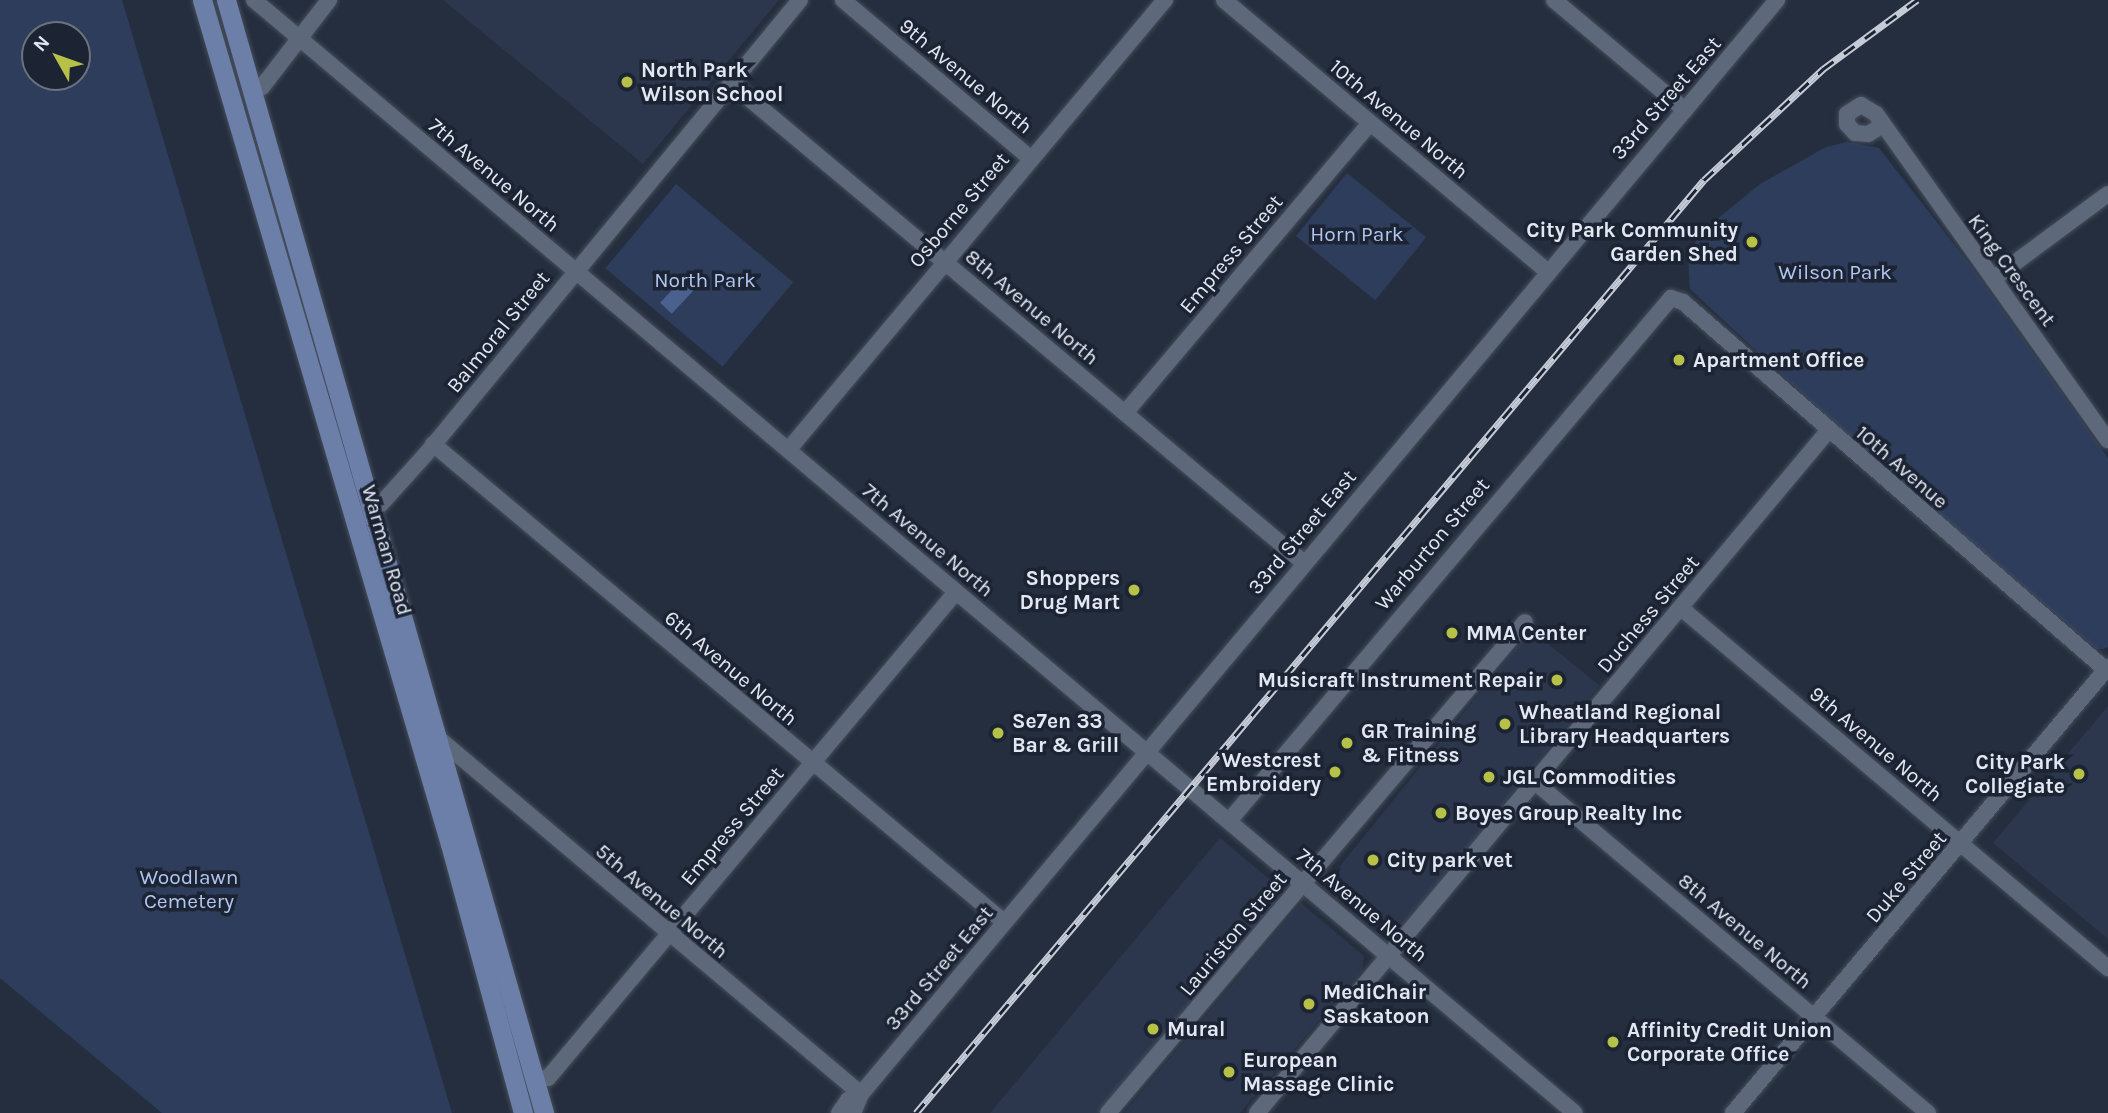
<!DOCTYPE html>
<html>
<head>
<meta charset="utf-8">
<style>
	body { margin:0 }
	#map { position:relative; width:2108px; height:1113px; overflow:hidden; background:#252e3e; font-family:Karla,sans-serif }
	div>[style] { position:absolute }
	.built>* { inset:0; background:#2c374d; transform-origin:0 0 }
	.green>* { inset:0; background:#2e3d5c; transform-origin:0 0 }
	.water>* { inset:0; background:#4a618f; transform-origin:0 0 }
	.roads { filter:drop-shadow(0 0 2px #454d5a) drop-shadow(0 0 2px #454d5a) }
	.minor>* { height:16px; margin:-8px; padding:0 8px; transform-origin:8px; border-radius:8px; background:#5e687b }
	.major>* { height:19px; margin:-9.5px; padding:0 9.5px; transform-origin:9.5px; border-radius:9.5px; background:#6b7fa9 }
	.rail>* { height:7px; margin-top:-3.5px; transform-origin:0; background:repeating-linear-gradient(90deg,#1c2434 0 13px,#c5ccd7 0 26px); box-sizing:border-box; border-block:2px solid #c5ccd7 }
	.dots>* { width:19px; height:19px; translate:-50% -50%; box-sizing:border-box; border:4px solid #1c2434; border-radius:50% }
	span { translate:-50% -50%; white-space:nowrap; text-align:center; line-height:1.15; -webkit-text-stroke:7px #1c2434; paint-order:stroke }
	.poi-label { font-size:21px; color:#e2e8f3; font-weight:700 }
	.left { translate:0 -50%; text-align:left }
	.right { translate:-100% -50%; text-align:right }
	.street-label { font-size:21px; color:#e2e8f3 }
	.park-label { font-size:21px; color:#b1c6f2 }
	.north { position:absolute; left:21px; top:21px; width:70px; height:70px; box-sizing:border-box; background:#1c2434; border:2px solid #6b7280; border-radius:50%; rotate:310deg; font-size:19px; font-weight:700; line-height:28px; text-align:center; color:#e2e8f3 }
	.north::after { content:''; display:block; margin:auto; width:24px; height:32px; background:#b6c148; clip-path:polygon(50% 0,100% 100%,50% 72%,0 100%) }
</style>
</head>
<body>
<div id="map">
	<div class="built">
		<i style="clip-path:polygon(443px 0,779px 0,643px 164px)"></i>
		<i style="left:1531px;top:630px;width:88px;height:319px;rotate:39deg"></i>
		<i style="clip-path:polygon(2108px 706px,2108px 939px,1993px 843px)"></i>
		<i style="clip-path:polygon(1220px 838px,1275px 884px,1277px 902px,1099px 1113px,990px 1113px)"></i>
		<i style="clip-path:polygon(1301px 903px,1364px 956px,1362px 970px,1240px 1113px,1124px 1113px)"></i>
	</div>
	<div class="green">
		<i style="clip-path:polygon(evenodd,0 0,122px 0,452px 1113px,162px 1113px,0 978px,0 0,35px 35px,77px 35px,77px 77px,35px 77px,35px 35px)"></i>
		<i style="clip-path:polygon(1847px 142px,1879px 148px,1971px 266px,2108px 458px,2108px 647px,2103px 649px,2096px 649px,1857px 444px,1690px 289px,1688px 257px,1700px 233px,1760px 184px,1826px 147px)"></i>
		<i style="left:1347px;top:173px;width:102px;height:81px;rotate:39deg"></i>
		<i style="left:676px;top:184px;width:153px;height:110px;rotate:40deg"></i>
	</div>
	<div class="water">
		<i style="left:686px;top:275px;width:16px;height:38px;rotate:43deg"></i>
	</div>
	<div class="roads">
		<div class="minor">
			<i style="left:254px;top:0;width:1727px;rotate:40.12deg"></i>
			<i style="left:843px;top:0;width:245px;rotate:40.2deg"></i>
			<i style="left:1224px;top:0;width:422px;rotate:40deg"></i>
			<i style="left:1554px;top:0;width:171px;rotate:40deg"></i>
			<i style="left:732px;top:84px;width:746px;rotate:39.94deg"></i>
			<i style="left:250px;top:88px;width:12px;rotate:-5deg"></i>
			<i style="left:262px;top:87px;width:110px;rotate:-52.4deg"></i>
			<i style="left:1881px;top:126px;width:15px;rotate:148deg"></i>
			<i style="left:1868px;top:134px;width:13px;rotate:-176deg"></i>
			<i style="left:1855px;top:133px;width:12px;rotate:-132deg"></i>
			<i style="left:1847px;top:124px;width:10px;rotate:-90deg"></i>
			<i style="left:1847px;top:114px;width:17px;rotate:-33deg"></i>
			<i style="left:1861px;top:105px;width:17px;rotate:31deg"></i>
			<i style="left:1876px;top:114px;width:400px;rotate:54.6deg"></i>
			<i style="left:1993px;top:279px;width:143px;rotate:-36.5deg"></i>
			<i style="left:1125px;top:413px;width:380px;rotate:-49.8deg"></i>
			<i style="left:433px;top:444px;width:745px;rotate:39.93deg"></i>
			<i style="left:789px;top:449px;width:586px;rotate:-50.06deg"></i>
			<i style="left:362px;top:514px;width:21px;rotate:-28deg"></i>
			<i style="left:381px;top:504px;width:67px;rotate:-48deg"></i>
			<i style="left:426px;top:454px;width:588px;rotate:-50.52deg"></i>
			<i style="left:1681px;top:608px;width:559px;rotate:40.13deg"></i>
			<i style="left:438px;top:738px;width:553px;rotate:40.08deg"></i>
			<i style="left:1535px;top:782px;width:514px;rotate:40.11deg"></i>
			<i style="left:1229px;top:821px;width:685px;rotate:-49.8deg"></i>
			<i style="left:1671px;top:298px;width:13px;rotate:18deg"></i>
			<i style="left:1683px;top:302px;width:561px;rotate:41.02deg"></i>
			<i style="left:536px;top:1079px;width:12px;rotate:-5deg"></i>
			<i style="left:548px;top:1078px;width:635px;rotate:-49.99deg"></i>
			<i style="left:839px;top:1113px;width:16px;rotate:-55deg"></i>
			<i style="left:848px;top:1100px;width:14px;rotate:-25deg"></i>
			<i style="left:853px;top:1113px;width:21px;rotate:-67deg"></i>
			<i style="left:861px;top:1094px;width:1427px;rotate:-50.06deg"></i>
			<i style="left:1108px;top:1113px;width:644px;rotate:-49.66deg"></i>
			<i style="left:1257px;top:1113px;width:889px;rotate:-50.06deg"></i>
			<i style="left:1733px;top:1113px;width:583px;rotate:-49.94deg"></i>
		</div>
		<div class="major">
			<i style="left:202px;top:0;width:880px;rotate:73.63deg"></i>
			<i style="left:450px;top:844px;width:279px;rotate:74.8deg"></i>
			<i style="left:226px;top:0;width:1158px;rotate:74.05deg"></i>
		</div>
	</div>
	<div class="rail">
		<i style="left:916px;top:1113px;width:1221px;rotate:-49.82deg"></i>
		<i style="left:1704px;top:180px;width:163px;rotate:-43deg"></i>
		<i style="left:1823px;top:69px;width:117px;rotate:-36.3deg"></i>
	</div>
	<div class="dots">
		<i style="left:627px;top:82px;background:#b6c148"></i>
		<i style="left:1752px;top:242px;background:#b6c148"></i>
		<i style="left:1679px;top:360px;background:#b6c148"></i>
		<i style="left:1134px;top:590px;background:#b6c148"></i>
		<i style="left:1452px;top:633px;background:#b6c148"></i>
		<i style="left:1557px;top:680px;background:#b6c148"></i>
		<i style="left:1505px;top:724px;background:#b6c148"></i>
		<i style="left:998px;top:733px;background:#b6c148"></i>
		<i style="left:1347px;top:743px;background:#b6c148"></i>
		<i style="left:1335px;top:772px;background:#b6c148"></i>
		<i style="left:2079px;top:774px;background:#b6c148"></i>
		<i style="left:1489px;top:777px;background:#b6c148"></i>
		<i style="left:1441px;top:813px;background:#b6c148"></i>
		<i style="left:1373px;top:860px;background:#b6c148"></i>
		<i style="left:1309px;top:1004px;background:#b6c148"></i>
		<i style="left:1153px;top:1029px;background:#b6c148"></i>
		<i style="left:1613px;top:1042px;background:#b6c148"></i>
		<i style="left:1229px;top:1072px;background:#b6c148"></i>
	</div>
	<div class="poi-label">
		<span class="left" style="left:641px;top:82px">North Park<br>Wilson School</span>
		<span class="right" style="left:1738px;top:242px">City Park Community<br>Garden Shed</span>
		<span class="left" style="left:1693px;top:360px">Apartment Office</span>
		<span class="right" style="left:1120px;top:590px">Shoppers<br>Drug Mart</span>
		<span class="left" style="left:1466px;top:633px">MMA Center</span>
		<span class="right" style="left:1543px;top:680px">Musicraft Instrument Repair</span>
		<span class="left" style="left:1519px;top:724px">Wheatland Regional<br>Library Headquarters</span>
		<span class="left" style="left:1012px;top:733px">Se7en 33<br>Bar &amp; Grill</span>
		<span class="left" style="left:1361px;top:743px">GR Training<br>&amp; Fitness</span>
		<span class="right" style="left:1321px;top:772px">Westcrest<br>Embroidery</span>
		<span class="right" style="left:2065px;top:774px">City Park<br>Collegiate</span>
		<span class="left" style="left:1503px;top:777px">JGL Commodities</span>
		<span class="left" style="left:1455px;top:813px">Boyes Group Realty Inc</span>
		<span class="left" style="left:1387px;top:860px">City park vet</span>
		<span class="left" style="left:1323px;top:1004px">MediChair<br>Saskatoon</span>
		<span class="left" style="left:1167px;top:1029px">Mural</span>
		<span class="left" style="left:1627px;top:1042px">Affinity Credit Union<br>Corporate Office</span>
		<span class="left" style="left:1243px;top:1072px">European<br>Massage Clinic</span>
	</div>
	<div class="street-label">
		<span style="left:966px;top:76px;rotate:40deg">9th Avenue North</span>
		<span style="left:1666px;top:98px;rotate:-49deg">33rd Street East</span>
		<span style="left:1399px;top:119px;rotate:40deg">10th Avenue North</span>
		<span style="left:494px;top:175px;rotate:40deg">7th Avenue North</span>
		<span style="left:959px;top:210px;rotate:-50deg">Osborne Street</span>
		<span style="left:1231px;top:254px;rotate:-50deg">Empress Street</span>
		<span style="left:2012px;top:270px;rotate:54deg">King Crescent</span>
		<span style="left:1032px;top:307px;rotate:40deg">8th Avenue North</span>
		<span style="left:498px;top:332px;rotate:-51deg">Balmoral Street</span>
		<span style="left:1902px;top:467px;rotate:41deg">10th Avenue</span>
		<span style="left:1302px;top:532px;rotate:-50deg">33rd Street East</span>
		<span style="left:928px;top:540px;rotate:40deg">7th Avenue North</span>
		<span style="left:1432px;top:544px;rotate:-50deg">Warburton Street</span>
		<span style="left:387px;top:550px;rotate:74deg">Warman Road</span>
		<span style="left:1648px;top:614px;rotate:-50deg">Duchess Street</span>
		<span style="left:731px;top:668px;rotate:40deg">6th Avenue North</span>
		<span style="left:1876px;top:744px;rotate:40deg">9th Avenue North</span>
		<span style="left:732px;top:826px;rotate:-50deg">Empress Street</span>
		<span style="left:1906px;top:877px;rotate:-50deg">Duke Street</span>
		<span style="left:662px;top:901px;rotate:40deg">5th Avenue North</span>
		<span style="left:1362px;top:905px;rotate:40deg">7th Avenue North</span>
		<span style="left:1745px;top:931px;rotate:40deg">8th Avenue North</span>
		<span style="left:1233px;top:934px;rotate:-50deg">Lauriston Street</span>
		<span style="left:939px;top:968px;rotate:-50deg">33rd Street East</span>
	</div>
	<div class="park-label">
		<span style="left:1357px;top:234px">Horn Park</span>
		<span style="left:1835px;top:272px">Wilson Park</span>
		<span style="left:705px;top:280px">North Park</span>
		<span style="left:189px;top:889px">Woodlawn<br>Cemetery</span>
	</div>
	<div class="north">N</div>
</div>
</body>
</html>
